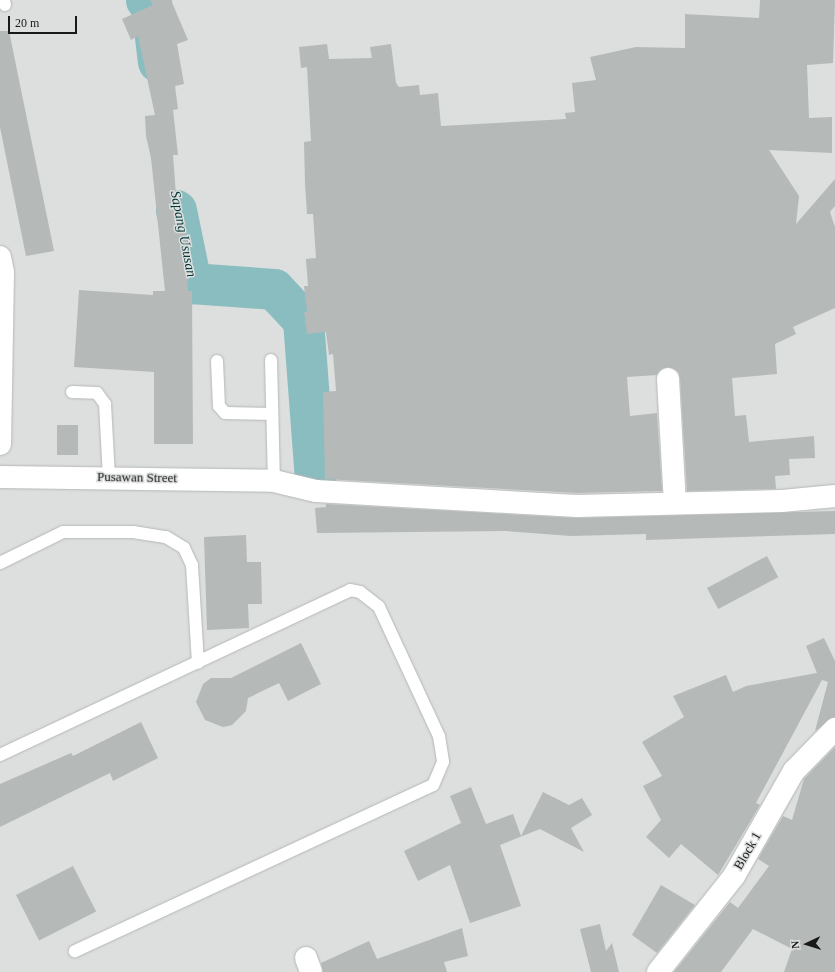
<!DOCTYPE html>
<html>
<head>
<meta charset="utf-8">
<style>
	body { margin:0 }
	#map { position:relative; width:835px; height:972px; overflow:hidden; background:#dcdfdd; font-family:Georgia,serif }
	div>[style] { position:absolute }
	.river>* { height:41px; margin:-20.5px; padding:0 20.5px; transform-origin:20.5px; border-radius:20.5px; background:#89bdbf }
	.building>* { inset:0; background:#b5b9b8; transform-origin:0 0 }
	.roads { filter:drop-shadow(0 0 1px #b5b8b6) drop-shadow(0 0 1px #b5b8b6) }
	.service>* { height:12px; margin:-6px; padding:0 6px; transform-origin:6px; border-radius:6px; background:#fff }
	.minor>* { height:22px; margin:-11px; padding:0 11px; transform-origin:11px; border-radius:11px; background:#fff }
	span { translate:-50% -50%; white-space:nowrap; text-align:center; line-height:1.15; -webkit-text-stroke:3px #dcdfdd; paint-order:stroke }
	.street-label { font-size:13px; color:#181918 }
	.water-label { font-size:14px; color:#023739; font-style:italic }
	.north { position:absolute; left:787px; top:924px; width:40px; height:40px; -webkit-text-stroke:3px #dcdfdd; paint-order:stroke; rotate:266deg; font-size:11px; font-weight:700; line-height:16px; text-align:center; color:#181918 }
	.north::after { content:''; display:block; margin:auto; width:14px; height:18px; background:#181918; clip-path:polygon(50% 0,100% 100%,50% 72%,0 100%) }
	.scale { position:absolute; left:8px; top:16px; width:69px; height:18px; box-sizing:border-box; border:2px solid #181918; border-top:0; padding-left:5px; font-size:12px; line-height:14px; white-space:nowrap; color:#181918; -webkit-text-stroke:3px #dcdfdd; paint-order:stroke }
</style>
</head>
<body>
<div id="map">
	<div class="river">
		<i style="left:146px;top:0;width:6px;rotate:39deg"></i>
		<i style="left:151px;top:4px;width:58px;rotate:83.1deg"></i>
		<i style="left:176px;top:210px;width:75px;rotate:78.4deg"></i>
		<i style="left:191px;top:283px;width:83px;rotate:4.1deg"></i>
		<i style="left:274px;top:289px;width:42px;rotate:46.9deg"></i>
		<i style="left:303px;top:320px;width:160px;rotate:85.7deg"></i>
	</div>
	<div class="building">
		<i style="clip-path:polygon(150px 0,171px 0,188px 40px,177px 44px,184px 84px,175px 86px,178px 109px,173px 110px,178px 155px,173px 155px,178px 222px,186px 221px,188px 291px,192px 291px,193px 444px,154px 444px,154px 372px,74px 367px,79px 290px,153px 295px,153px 291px,165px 291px,151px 158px,146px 136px,145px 116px,155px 115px,138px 36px,131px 40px,122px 19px,153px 5px)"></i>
		<i style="clip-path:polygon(760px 0,835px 0,833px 63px,807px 65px,809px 118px,832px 117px,832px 153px,769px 150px,799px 196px,796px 224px,835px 179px,835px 206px,830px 212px,835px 227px,835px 308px,793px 327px,796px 334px,775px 344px,777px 374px,732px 378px,735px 416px,746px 415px,749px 442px,814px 436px,815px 458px,789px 459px,790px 475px,775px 476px,776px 489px,687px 491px,680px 378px,678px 372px,668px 367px,657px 375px,627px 377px,630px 416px,657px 413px,662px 491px,577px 493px,325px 479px,323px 392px,336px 391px,333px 354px,329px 355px,326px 332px,307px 334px,304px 312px,307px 312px,304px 286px,308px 286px,306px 259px,316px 258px,313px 214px,307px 214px,305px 183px,304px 142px,311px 141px,307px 67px,301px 68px,299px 47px,327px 44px,329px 59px,372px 58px,370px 47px,391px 44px,396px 83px,399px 87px,419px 85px,420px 95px,438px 93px,441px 126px,566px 119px,565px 113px,575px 112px,572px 83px,596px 80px,590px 57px,636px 47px,685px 48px,685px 14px,759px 18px)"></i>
		<i style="clip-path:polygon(0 31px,9px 31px,54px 251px,26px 256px,0 127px)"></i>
		<i style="left:57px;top:425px;width:21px;height:30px"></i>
		<i style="clip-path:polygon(326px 504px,577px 518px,835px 511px,835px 534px,646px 540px,646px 534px,571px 536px,506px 531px,317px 533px,315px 508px,326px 507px)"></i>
		<i style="clip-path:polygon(246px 535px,247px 562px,261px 562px,262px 604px,248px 604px,249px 628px,207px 630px,204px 537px)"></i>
		<i style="left:767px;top:556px;width:24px;height:68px;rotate:62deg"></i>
		<i style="clip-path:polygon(824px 638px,835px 661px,835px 717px,815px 731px,828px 682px,822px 680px,756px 803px,760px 805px,718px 875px,681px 844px,669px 858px,646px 837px,661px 820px,643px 786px,662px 776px,642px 742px,684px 717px,673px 696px,726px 675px,733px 692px,746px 686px,817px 673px,806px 646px)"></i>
		<i style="clip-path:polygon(301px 643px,321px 684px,288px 701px,279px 683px,248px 698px,246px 711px,232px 725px,223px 727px,205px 720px,196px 702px,203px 684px,211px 678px,231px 678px)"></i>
		<i style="clip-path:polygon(141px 722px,158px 758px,113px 781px,110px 773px,0 827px,0 784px,71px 753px,73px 756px)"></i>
		<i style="clip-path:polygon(835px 747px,835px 972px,784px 972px,792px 949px,753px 929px,721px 972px,674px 972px,730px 902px,738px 908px,769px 866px,758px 859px,783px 816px,792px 820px,804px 779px)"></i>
		<i style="clip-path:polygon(471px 787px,486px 824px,513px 814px,521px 836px,543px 792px,569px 805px,582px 798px,592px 815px,571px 828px,584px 852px,540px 829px,500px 845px,521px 906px,470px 923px,450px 865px,418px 881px,404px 851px,461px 823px,450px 796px)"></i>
		<i style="left:73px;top:866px;width:51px;height:64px;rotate:63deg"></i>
		<i style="clip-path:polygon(661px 885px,695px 905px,657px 953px,632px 935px)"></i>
		<i style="clip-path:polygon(600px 924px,606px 951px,612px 943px,619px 972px,591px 972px,580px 929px)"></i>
		<i style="clip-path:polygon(462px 928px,468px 956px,444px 962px,447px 972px,323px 972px,321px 963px,369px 941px,377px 959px)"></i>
	</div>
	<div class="roads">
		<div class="service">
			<i style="left:4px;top:0;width:5px;rotate:79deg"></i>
			<i style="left:271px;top:360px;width:121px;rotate:88.6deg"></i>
			<i style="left:217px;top:361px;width:45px;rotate:87.5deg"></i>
			<i style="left:219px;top:406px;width:9px;rotate:49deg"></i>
			<i style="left:225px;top:413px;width:47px;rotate:1.2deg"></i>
			<i style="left:72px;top:392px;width:25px;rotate:2deg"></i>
			<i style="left:97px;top:393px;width:14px;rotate:54deg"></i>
			<i style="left:105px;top:404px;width:74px;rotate:86.9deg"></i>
			<i style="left:0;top:563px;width:70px;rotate:-26.2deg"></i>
			<i style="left:63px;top:532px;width:70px"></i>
			<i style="left:133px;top:532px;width:33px;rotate:9deg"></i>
			<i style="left:166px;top:537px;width:21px;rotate:31deg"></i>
			<i style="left:184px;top:548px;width:19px;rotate:65deg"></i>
			<i style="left:192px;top:565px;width:98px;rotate:86.5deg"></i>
			<i style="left:0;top:755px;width:387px;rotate:-25.2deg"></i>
			<i style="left:350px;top:590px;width:10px;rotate:11deg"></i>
			<i style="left:360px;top:592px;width:24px;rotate:38deg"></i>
			<i style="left:379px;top:607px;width:142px;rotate:65.1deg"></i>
			<i style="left:439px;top:736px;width:26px;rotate:81deg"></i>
			<i style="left:443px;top:762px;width:25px;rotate:113deg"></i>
			<i style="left:433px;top:785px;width:395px;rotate:155.1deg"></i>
		</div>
		<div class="minor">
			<i style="left:0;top:257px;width:16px;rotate:79deg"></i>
			<i style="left:3px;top:273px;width:171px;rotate:91deg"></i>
			<i style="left:668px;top:379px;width:124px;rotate:86.8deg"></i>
			<i style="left:0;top:477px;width:274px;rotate:0.8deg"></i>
			<i style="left:274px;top:481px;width:43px;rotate:13.4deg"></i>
			<i style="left:316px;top:491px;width:261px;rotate:3.3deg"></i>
			<i style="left:577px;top:506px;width:205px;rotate:-1.4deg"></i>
			<i style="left:782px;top:501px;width:53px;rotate:-5.4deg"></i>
			<i style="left:306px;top:958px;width:15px;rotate:70deg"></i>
			<i style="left:658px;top:972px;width:122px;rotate:-51.6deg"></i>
			<i style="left:734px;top:876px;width:121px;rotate:-60.3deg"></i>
			<i style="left:794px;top:771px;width:59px;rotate:-45.7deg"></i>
		</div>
	</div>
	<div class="street-label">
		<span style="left:137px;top:478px;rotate:1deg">Pusawan Street</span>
		<span style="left:748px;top:851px;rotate:-60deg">Block 1</span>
	</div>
	<div class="water-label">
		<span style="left:183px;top:234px;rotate:79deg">Sapang Ususan</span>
	</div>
	<div class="north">N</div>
	<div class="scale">20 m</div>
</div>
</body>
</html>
